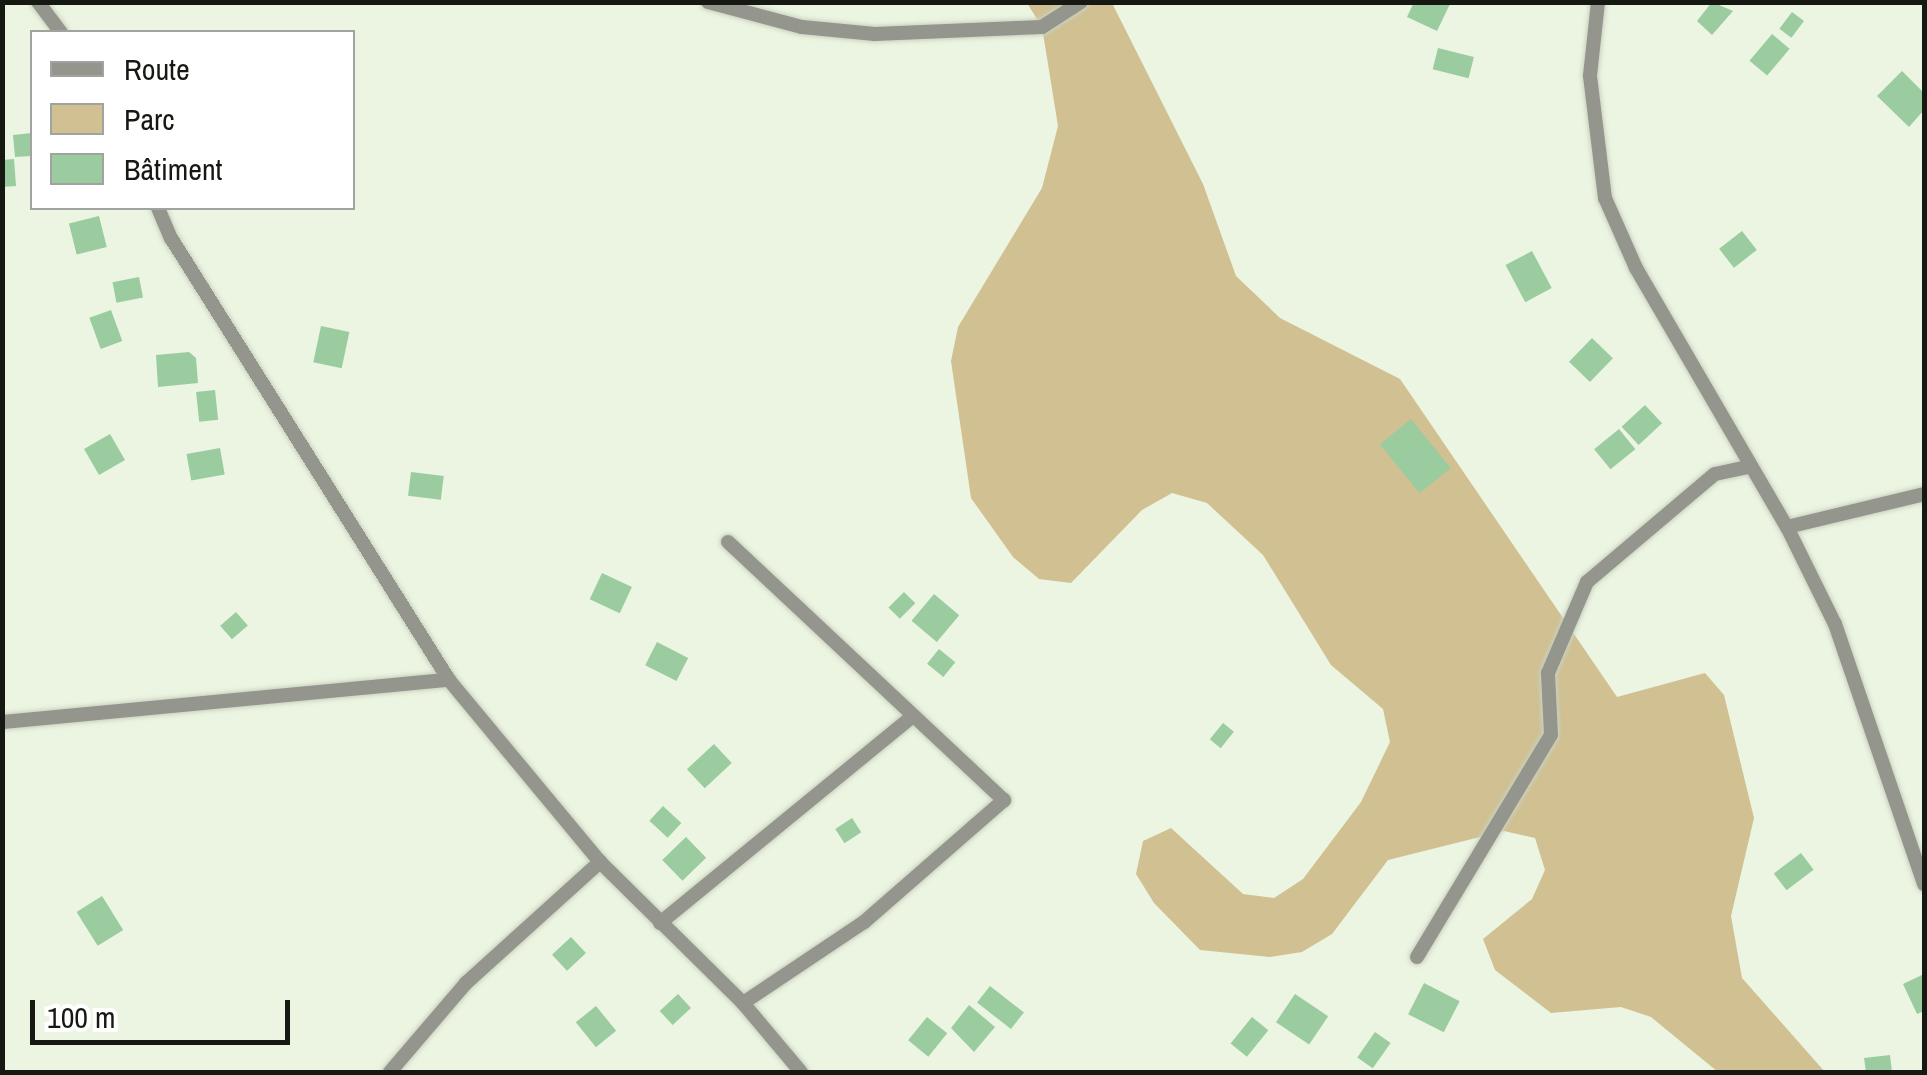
<!DOCTYPE html>
<html>
<head>
<meta charset="utf-8">
<style>
	body { margin:0 }
	#map { position:relative; width:1927px; height:1075px; overflow:hidden; background:#ebf5e1; font-family:"Archivo Narrow",sans-serif }
	div>[style] { position:absolute }
	.green>* { inset:0; background:#d0c092 }
	.building>* { inset:0; background:#9acc9f; transform-origin:0 0 }
	.roads { filter:drop-shadow(0 0 2px #c9d2c0) drop-shadow(0 0 2px #c9d2c0) }
	.minor>* { height:14px; margin:-7px; padding:0 7px; transform-origin:7px; border-radius:7px; background:#94958c }
	span { translate:-50% -50%; white-space:nowrap; text-align:center; line-height:1.15; -webkit-text-stroke:9px #fff; paint-order:stroke }
	.frame { position:absolute; inset:0; border:5px solid #151912; pointer-events:none }
	.legend { position:absolute; left:30px; top:30px; width:325px; height:180px; box-sizing:border-box; background:#fff; border:2px solid #a1a3a0; margin:0; padding:12px 18px; list-style:none; font-size:30px; color:#151912 }
	.legend li { display:flex; align-items:center; gap:20px; height:50px }
	.legend b { width:50px; border:2px solid #a1a3a0 }
	.scale { position:absolute; left:30px; top:1000px; width:260px; height:45px; box-sizing:border-box; border:5px solid #151912; border-top:0; padding-left:12px; font-size:30px; line-height:35px; white-space:nowrap; color:#151912; -webkit-text-stroke:8px #fff; paint-order:stroke }
</style>
</head>
<body>
<div id="map">
	<div class="green">
		<i style="clip-path:polygon(1027px 3px,1112px 3px,1203px 184px,1236px 276px,1280px 318px,1400px 379px,1617px 697px,1705px 673px,1724px 695px,1754px 818px,1731px 916px,1742px 978px,1825px 1072px,1718px 1072px,1651px 1017px,1621px 1007px,1551px 1013px,1495px 970px,1483px 939px,1532px 899px,1545px 870px,1535px 838px,1504px 831px,1388px 860px,1332px 934px,1302px 952px,1270px 957px,1200px 950px,1154px 903px,1136px 874px,1143px 841px,1171px 828px,1243px 894px,1274px 898px,1303px 879px,1361px 802px,1390px 742px,1383px 709px,1331px 665px,1263px 555px,1207px 503px,1172px 493px,1142px 510px,1071px 583px,1039px 579px,1013px 557px,971px 498px,951px 361px,958px 327px,1042px 188px,1058px 126px,1042px 27px)"></i>
	</div>
	<div class="building">
		<i style="clip-path:polygon(1414px 2px,1451px 2px,1437px 31px,1407px 17px)"></i>
		<i style="clip-path:polygon(1712px 2px,1733px 11px,1712px 35px,1697px 21px)"></i>
		<i style="left:1792px;top:12px;width:15px;height:21px;rotate:37deg"></i>
		<i style="left:1772px;top:34px;width:23px;height:35px;rotate:40deg"></i>
		<i style="left:1438px;top:48px;width:37px;height:22px;rotate:14deg"></i>
		<i style="clip-path:polygon(1902px 71px,1924px 93px,1924px 110px,1909px 127px,1877px 96px)"></i>
		<i style="clip-path:polygon(32px 133px,32px 156px,15px 157px,13px 135px)"></i>
		<i style="clip-path:polygon(14px 159px,16px 186px,2px 187px,2px 160px)"></i>
		<i style="left:99px;top:216px;width:32px;height:31px;rotate:76deg"></i>
		<i style="left:1742px;top:231px;width:24px;height:29px;rotate:52deg"></i>
		<i style="left:1532px;top:251px;width:42px;height:30px;rotate:62deg"></i>
		<i style="left:139px;top:277px;width:21px;height:27px;rotate:79deg"></i>
		<i style="left:111px;top:310px;width:33px;height:23px;rotate:70deg"></i>
		<i style="left:321px;top:326px;width:29px;height:37px;rotate:12deg"></i>
		<i style="left:1592px;top:338px;width:29px;height:33px;rotate:44deg"></i>
		<i style="clip-path:polygon(189px 352px,196px 358px,198px 383px,158px 387px,156px 355px)"></i>
		<i style="left:215px;top:390px;width:30px;height:19px;rotate:84deg"></i>
		<i style="left:1645px;top:405px;width:25px;height:32px;rotate:47deg"></i>
		<i style="left:1411px;top:419px;width:63px;height:40px;rotate:51deg"></i>
		<i style="left:1619px;top:429px;width:26px;height:32px;rotate:51deg"></i>
		<i style="left:110px;top:434px;width:30px;height:30px;rotate:60deg"></i>
		<i style="left:220px;top:448px;width:27px;height:34px;rotate:80deg"></i>
		<i style="left:411px;top:472px;width:33px;height:24px;rotate:7deg"></i>
		<i style="left:602px;top:573px;width:33px;height:29px;rotate:25deg"></i>
		<i style="left:904px;top:592px;width:16px;height:22px;rotate:45deg"></i>
		<i style="left:934px;top:594px;width:33px;height:35px;rotate:40deg"></i>
		<i style="left:236px;top:612px;width:18px;height:21px;rotate:49deg"></i>
		<i style="left:657px;top:642px;width:35px;height:26px;rotate:27deg"></i>
		<i style="left:939px;top:649px;width:21px;height:19px;rotate:39deg"></i>
		<i style="left:1223px;top:723px;width:14px;height:21px;rotate:39deg"></i>
		<i style="left:714px;top:744px;width:26px;height:37px;rotate:47deg"></i>
		<i style="left:663px;top:806px;width:25px;height:20px;rotate:43deg"></i>
		<i style="left:852px;top:818px;width:17px;height:20px;rotate:57deg"></i>
		<i style="left:686px;top:837px;width:29px;height:33px;rotate:46deg"></i>
		<i style="left:1801px;top:853px;width:21px;height:34px;rotate:53deg"></i>
		<i style="left:102px;top:896px;width:40px;height:30px;rotate:58deg"></i>
		<i style="left:571px;top:937px;width:22px;height:26px;rotate:47deg"></i>
		<i style="clip-path:polygon(1924px 974px,1924px 1011px,1917px 1014px,1903px 984px)"></i>
		<i style="left:1424px;top:983px;width:40px;height:35px;rotate:27deg"></i>
		<i style="left:990px;top:986px;width:43px;height:21px;rotate:38deg"></i>
		<i style="left:678px;top:994px;width:19px;height:25px;rotate:47deg"></i>
		<i style="left:1295px;top:994px;width:40px;height:34px;rotate:34deg"></i>
		<i style="clip-path:polygon(969px 1005px,995px 1027px,974px 1052px,951px 1028px)"></i>
		<i style="left:596px;top:1006px;width:32px;height:26px;rotate:51deg"></i>
		<i style="left:927px;top:1017px;width:26px;height:30px;rotate:39deg"></i>
		<i style="left:1252px;top:1017px;width:21px;height:34px;rotate:39deg"></i>
		<i style="left:1375px;top:1032px;width:19px;height:31px;rotate:35deg"></i>
		<i style="clip-path:polygon(1890px 1055px,1892px 1072px,1866px 1072px,1864px 1058px)"></i>
	</div>
	<div class="roads">
		<div class="minor">
			<i style="left:38px;top:2px;width:38px;rotate:53deg"></i>
			<i style="left:708px;top:2px;width:97px;rotate:14.9deg"></i>
			<i style="left:802px;top:27px;width:73px;rotate:5.5deg"></i>
			<i style="left:875px;top:34px;width:167px;rotate:-2.4deg"></i>
			<i style="left:1042px;top:27px;width:46px;rotate:-32.7deg"></i>
			<i style="left:1598px;top:2px;width:74px;rotate:96.2deg"></i>
			<i style="left:1590px;top:76px;width:123px;rotate:83deg"></i>
			<i style="left:1605px;top:198px;width:77px;rotate:66.1deg"></i>
			<i style="left:1636px;top:268px;width:300px;rotate:59.8deg"></i>
			<i style="left:1787px;top:527px;width:108px;rotate:63.7deg"></i>
			<i style="left:1835px;top:624px;width:275px;rotate:71.1deg"></i>
			<i style="left:158px;top:208px;width:33px;rotate:67deg"></i>
			<i style="left:171px;top:238px;width:522px;rotate:57.83deg"></i>
			<i style="left:449px;top:680px;width:236px;rotate:50.3deg"></i>
			<i style="left:600px;top:862px;width:201px;rotate:44.6deg"></i>
			<i style="left:743px;top:1003px;width:90px;rotate:50deg"></i>
			<i style="left:1787px;top:527px;width:141px;rotate:-13.5deg"></i>
			<i style="left:728px;top:542px;width:378px;rotate:43.1deg"></i>
			<i style="left:1004px;top:800px;width:186px;rotate:138.9deg"></i>
			<i style="left:864px;top:922px;width:146px;rotate:146.2deg"></i>
			<i style="left:2px;top:722px;width:449px;rotate:-5.4deg"></i>
			<i style="left:660px;top:923px;width:327px;rotate:-39.3deg"></i>
			<i style="left:1417px;top:957px;width:259px;rotate:-58.9deg"></i>
			<i style="left:1551px;top:735px;width:62px;rotate:-92.8deg"></i>
			<i style="left:1548px;top:673px;width:99px;rotate:-66.8deg"></i>
			<i style="left:1587px;top:582px;width:167px;rotate:-40.2deg"></i>
			<i style="left:1715px;top:474px;width:34px;rotate:-12deg"></i>
			<i style="left:390px;top:1072px;width:117px;rotate:-49.5deg"></i>
			<i style="left:466px;top:983px;width:181px;rotate:-42.1deg"></i>
		</div>
	</div>
	<div class="frame"></div>
	<ul class="legend">
	<li><b style="height:12px;background:#94958c"></b>Route</li>
	<li><b style="height:28px;background:#d0c092"></b>Parc</li>
	<li><b style="height:28px;background:#9acc9f"></b>Bâtiment</li>
	</ul>
	<div class="scale">100 m</div>
</div>
</body>
</html>
